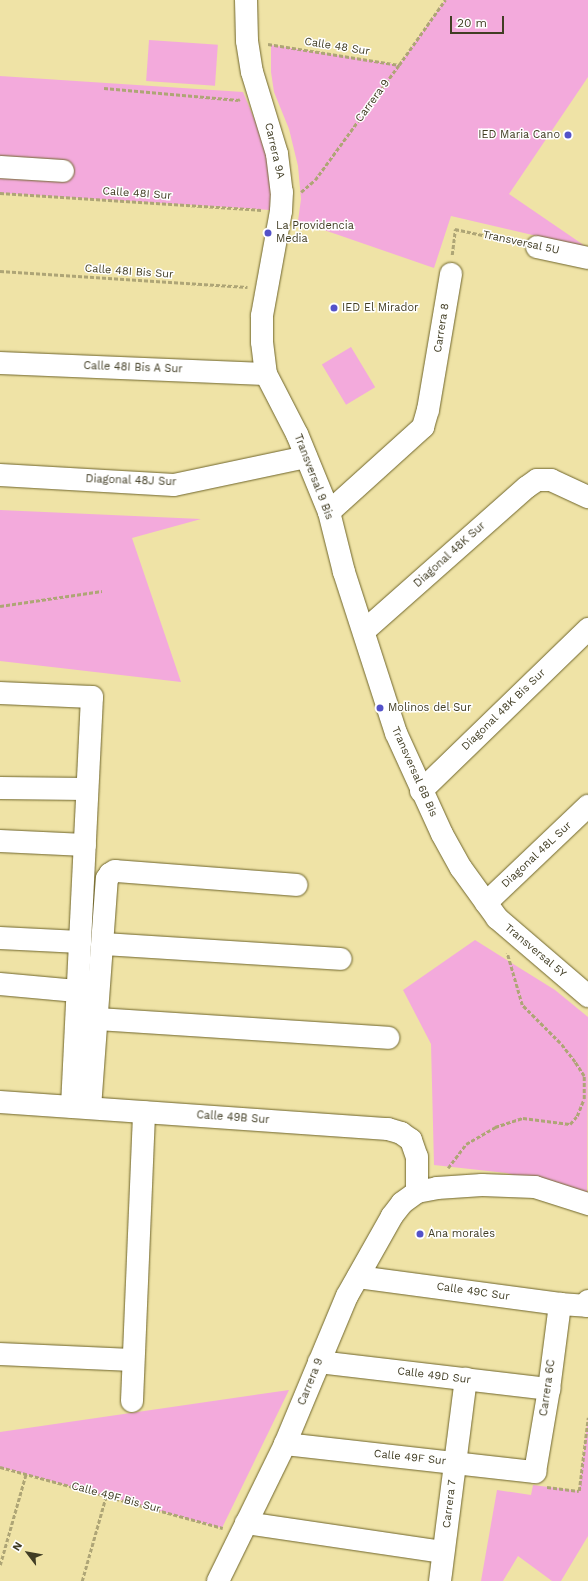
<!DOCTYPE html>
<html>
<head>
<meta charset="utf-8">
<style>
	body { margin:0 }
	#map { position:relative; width:588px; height:1581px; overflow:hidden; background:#efe3a6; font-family:"Work Sans",sans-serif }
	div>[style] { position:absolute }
	.green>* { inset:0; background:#f3aadc; transform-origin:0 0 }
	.path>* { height:2.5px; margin-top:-1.25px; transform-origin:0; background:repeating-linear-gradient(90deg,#aea576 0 4px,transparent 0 6px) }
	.roads { filter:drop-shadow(0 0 1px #6f652b) drop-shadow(0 0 1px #6f652b) }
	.minor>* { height:22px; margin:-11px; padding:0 11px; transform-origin:11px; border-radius:11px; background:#fff }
	.dots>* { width:11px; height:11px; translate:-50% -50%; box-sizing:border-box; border:2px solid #fff; border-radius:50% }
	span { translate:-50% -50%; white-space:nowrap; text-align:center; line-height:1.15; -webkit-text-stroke:3px #fff; paint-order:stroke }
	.street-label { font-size:11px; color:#413d24 }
	.poi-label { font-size:11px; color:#413d24 }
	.right { translate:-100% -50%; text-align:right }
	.left { translate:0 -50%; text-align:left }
	.north { position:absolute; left:8px; top:1533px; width:40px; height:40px; -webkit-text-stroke:3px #fff; paint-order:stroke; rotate:302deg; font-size:11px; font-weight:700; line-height:16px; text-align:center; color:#413d24 }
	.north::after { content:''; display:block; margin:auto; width:14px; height:18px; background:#413d24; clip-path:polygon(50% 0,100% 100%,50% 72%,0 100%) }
	.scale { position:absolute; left:450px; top:16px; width:54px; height:18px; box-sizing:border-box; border:2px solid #413d24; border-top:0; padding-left:5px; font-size:12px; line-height:14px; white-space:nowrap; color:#413d24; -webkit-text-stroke:3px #fff; paint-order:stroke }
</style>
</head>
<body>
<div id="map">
	<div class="green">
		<i style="clip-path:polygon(445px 0,588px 0,588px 77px,509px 194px,588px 248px,451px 216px,434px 268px,298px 221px,301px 199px,298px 166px,289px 129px,274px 92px,271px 72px,271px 45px,399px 65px)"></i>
		<i style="left:149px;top:40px;width:69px;height:41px;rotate:4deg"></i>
		<i style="clip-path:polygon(0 76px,243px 92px,256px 123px,267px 157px,271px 190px,270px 210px,0 193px)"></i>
		<i style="left:351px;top:347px;width:47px;height:34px;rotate:59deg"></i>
		<i style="clip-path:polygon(0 510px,201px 519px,132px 538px,181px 682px,0 661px)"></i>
		<i style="clip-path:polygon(475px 940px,555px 990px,588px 1017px,587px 1195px,506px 1173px,434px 1165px,431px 1044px,403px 990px)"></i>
		<i style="clip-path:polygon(289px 1390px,222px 1528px,0 1467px,0 1432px)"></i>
		<i style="clip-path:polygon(588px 1418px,588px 1536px,561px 1581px,552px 1581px,518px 1556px,503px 1581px,481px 1581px,497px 1490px,531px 1495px,533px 1485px,579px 1491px)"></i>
	</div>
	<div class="path">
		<i style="left:268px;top:44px;width:133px;rotate:9.1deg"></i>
		<i style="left:104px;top:88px;width:135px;rotate:5.1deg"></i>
		<i style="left:238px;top:100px;width:2px;rotate:-27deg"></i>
		<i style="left:301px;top:192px;width:18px;rotate:-41deg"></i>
		<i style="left:315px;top:180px;width:142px;rotate:-53.9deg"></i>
		<i style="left:399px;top:65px;width:80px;rotate:-54.7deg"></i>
		<i style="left:0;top:193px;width:262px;rotate:3.7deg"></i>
		<i style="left:452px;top:255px;width:26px;rotate:-83deg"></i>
		<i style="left:455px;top:229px;width:66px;rotate:12.3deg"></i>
		<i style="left:0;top:271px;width:248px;rotate:3.7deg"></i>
		<i style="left:0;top:606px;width:103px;rotate:-8.4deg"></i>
		<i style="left:448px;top:1168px;width:30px;rotate:-53deg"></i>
		<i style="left:466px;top:1144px;width:34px;rotate:-30deg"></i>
		<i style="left:495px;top:1127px;width:29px;rotate:-18deg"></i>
		<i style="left:523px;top:1118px;width:47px;rotate:7.3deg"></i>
		<i style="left:570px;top:1124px;width:11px;rotate:-49deg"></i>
		<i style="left:577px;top:1116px;width:18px;rotate:-68deg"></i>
		<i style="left:584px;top:1099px;width:23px;rotate:-90deg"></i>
		<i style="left:584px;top:1076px;width:17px;rotate:-123deg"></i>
		<i style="left:575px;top:1062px;width:24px;rotate:-128deg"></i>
		<i style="left:560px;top:1043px;width:54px;rotate:-135deg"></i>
		<i style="left:522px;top:1005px;width:54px;rotate:-106.1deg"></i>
		<i style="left:0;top:1467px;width:231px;rotate:15.3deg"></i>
		<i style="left:547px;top:1487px;width:32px;rotate:7deg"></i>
		<i style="left:579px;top:1491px;width:74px;rotate:-83deg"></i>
		<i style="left:0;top:1565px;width:95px;rotate:-74.1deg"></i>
		<i style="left:82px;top:1581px;width:88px;rotate:-74.2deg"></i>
	</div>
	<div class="roads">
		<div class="minor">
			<i style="left:246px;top:0;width:41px;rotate:88.6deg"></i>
			<i style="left:247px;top:41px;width:31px;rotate:81deg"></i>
			<i style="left:252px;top:72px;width:86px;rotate:73deg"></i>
			<i style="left:277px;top:154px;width:38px;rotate:83deg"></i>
			<i style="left:282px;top:192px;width:19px;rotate:93deg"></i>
			<i style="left:281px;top:211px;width:107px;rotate:100.3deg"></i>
			<i style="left:262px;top:316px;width:26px;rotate:90deg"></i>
			<i style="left:262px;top:342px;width:32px;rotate:83deg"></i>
			<i style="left:266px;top:374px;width:68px;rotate:62.7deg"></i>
			<i style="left:297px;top:434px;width:84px;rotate:67.7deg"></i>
			<i style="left:329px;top:512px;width:62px;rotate:76deg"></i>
			<i style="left:344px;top:572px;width:169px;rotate:72.1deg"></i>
			<i style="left:396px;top:733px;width:111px;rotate:65.5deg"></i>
			<i style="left:442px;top:834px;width:39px;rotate:61deg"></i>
			<i style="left:461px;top:868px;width:62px;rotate:54.2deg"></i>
			<i style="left:497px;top:918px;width:120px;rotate:40.6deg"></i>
			<i style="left:0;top:167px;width:63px;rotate:3.6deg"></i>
			<i style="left:537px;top:247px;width:52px;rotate:12.2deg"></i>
			<i style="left:0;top:363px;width:266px;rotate:2.4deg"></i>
			<i style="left:0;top:475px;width:174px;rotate:3.3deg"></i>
			<i style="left:174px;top:485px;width:135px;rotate:-12deg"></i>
			<i style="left:329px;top:512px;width:127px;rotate:-42.1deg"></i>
			<i style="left:423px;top:427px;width:18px;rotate:-74deg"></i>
			<i style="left:428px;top:410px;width:138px;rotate:-80.4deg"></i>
			<i style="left:364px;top:631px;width:217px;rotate:-41.5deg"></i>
			<i style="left:527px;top:487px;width:12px;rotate:-35deg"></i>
			<i style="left:537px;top:480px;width:14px"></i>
			<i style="left:551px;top:480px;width:41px;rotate:24.7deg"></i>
			<i style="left:0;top:693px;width:92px;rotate:2.5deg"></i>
			<i style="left:92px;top:697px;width:410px;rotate:92.8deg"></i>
			<i style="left:0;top:788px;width:86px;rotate:0.7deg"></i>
			<i style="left:421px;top:791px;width:233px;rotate:-44.1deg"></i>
			<i style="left:0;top:841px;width:85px;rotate:2.7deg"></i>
			<i style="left:486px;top:903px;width:141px;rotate:-43.6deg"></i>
			<i style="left:0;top:938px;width:80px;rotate:2.9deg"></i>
			<i style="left:103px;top:944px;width:238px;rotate:3.6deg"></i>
			<i style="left:0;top:984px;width:77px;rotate:5.2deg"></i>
			<i style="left:97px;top:1019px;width:292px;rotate:3.7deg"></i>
			<i style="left:0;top:1102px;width:389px;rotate:4deg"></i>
			<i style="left:388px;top:1129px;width:14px;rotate:17deg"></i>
			<i style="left:401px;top:1133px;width:12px;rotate:35deg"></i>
			<i style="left:411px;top:1140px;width:18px;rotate:71deg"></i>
			<i style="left:417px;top:1157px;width:35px;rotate:90deg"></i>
			<i style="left:90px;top:1108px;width:230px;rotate:-85.8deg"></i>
			<i style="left:107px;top:879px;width:6px;rotate:-59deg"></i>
			<i style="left:110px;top:874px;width:6px;rotate:-31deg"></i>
			<i style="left:115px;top:871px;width:182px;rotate:4.4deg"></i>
			<i style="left:358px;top:1277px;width:204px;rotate:7.6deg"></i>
			<i style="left:560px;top:1304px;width:27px;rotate:4deg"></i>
			<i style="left:587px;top:1306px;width:5px;rotate:-79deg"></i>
			<i style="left:0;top:1354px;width:132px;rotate:2.6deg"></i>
			<i style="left:319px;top:1362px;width:232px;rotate:6.7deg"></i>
			<i style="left:132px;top:1401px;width:289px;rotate:-87.6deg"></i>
			<i style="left:285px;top:1444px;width:252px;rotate:6.4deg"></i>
			<i style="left:535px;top:1472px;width:84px;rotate:-80.4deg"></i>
			<i style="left:549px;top:1389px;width:86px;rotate:-82.6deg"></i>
			<i style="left:246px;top:1523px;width:199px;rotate:8.4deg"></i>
			<i style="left:218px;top:1581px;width:153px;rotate:-63.9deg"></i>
			<i style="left:285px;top:1444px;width:160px;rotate:-67.3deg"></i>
			<i style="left:347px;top:1296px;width:92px;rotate:-60.6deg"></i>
			<i style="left:392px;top:1216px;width:16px;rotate:-52deg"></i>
			<i style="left:402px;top:1203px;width:19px;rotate:-36deg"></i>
			<i style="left:417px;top:1192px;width:20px;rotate:-11deg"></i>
			<i style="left:437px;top:1188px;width:45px;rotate:-3.8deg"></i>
			<i style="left:482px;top:1185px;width:53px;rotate:2.2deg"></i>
			<i style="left:535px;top:1187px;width:56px;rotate:17.8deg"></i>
			<i style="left:440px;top:1581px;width:204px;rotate:-82.7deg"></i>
		</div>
	</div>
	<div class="dots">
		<i style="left:568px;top:135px;background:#5452c9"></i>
		<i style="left:268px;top:233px;background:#5452c9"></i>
		<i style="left:334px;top:308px;background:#5452c9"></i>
		<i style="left:380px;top:708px;background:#5452c9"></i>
		<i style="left:420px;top:1234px;background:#5452c9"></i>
	</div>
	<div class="street-label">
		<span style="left:337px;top:47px;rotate:9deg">Calle 48 Sur</span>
		<span style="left:373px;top:101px;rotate:-54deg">Carrera 9</span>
		<span style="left:274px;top:151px;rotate:77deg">Carrera 9A</span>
		<span style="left:137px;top:194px;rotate:4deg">Calle 48I Sur</span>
		<span style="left:521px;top:243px;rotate:12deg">Transversal 5U</span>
		<span style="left:129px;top:272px;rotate:4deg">Calle 48I Bis Sur</span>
		<span style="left:442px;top:328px;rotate:-81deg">Carrera 8</span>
		<span style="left:133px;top:368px;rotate:2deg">Calle 48I Bis A Sur</span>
		<span style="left:313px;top:477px;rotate:69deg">Transversal 9 Bis</span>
		<span style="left:131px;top:481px;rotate:2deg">Diagonal 48J Sur</span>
		<span style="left:450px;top:555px;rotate:-42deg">Diagonal 48K Sur</span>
		<span style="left:504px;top:710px;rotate:-44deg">Diagonal 48K Bis Sur</span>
		<span style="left:414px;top:772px;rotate:66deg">Transversal 6B Bis</span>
		<span style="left:537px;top:855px;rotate:-43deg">Diagonal 48L Sur</span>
		<span style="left:535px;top:951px;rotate:40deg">Transversal 5Y</span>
		<span style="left:233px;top:1118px;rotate:4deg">Calle 49B Sur</span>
		<span style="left:473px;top:1292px;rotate:8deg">Calle 49C Sur</span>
		<span style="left:434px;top:1376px;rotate:7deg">Calle 49D Sur</span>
		<span style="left:311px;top:1382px;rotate:-68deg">Carrera 9</span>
		<span style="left:548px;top:1388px;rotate:-82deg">Carrera 6C</span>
		<span style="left:410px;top:1458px;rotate:6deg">Calle 49F Sur</span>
		<span style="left:116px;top:1498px;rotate:15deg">Calle 49F Bis Sur</span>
		<span style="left:450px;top:1504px;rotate:-83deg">Carrera 7</span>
	</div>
	<div class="poi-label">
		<span class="right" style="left:560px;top:135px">IED Maria Cano</span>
		<span class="left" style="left:276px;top:233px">La Providencia<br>Media</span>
		<span class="left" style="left:342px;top:308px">IED El Mirador</span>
		<span class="left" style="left:388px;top:708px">Molinos del Sur</span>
		<span class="left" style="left:428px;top:1234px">Ana morales</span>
	</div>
	<div class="north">N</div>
	<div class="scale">20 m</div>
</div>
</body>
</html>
